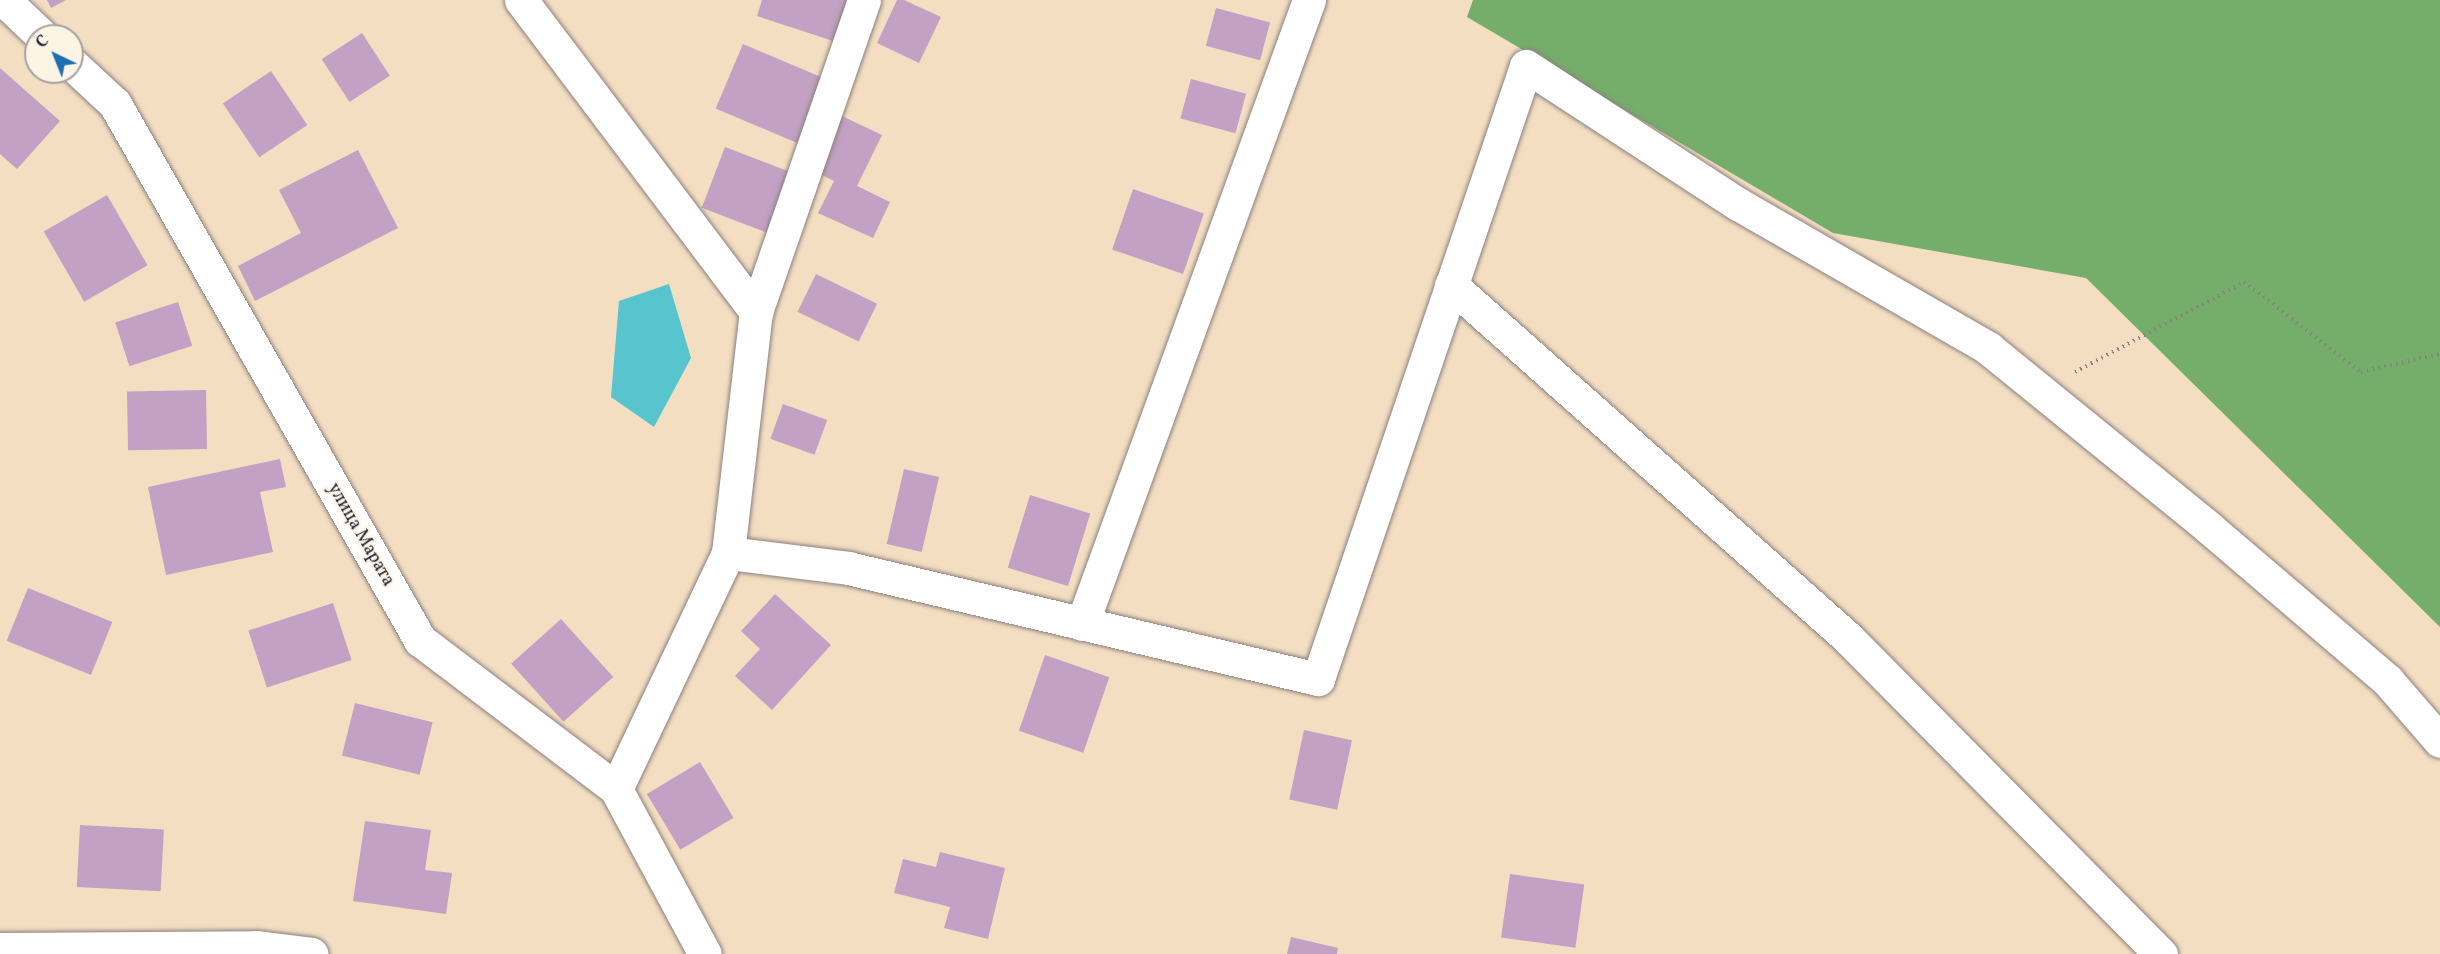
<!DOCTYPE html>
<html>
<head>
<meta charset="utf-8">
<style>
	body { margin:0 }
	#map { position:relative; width:2440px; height:954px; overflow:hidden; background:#f4dec2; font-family:Vollkorn,serif }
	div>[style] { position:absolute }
	.forest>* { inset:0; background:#75ad6b }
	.water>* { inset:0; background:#57c4ce }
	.building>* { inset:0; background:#c2a1c4; transform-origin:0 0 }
	.path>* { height:4px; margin-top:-2px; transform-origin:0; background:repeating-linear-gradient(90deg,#8b807e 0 1.5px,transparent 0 6px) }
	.roads { filter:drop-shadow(0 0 2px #8b807e) drop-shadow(0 0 2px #8b807e) }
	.minor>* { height:33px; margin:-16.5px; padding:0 16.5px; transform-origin:16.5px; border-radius:16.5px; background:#fff }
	span { translate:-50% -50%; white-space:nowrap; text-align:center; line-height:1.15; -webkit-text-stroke:4.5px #fcf5e5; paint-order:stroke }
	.street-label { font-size:18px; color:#22223b }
	.north { position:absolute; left:24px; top:24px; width:60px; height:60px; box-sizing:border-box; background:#fcf5e5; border:2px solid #a5a1a1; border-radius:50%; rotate:317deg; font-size:16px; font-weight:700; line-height:24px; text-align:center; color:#22223b }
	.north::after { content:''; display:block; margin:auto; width:21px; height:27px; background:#1f6fb2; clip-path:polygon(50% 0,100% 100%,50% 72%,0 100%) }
</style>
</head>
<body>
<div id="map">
	<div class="forest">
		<i style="clip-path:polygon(1473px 0,2440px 0,2440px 627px,2086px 278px,1833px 233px,1467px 17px)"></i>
	</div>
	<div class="water">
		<i style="clip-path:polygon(669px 284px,691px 358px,654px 427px,611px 397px,619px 301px)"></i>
	</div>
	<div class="building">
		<i style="clip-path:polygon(47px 0,66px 0,51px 8px)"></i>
		<i style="clip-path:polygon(762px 0,847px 0,833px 41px,757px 16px)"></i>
		<i style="clip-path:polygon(897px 0,904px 0,941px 17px,919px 63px,877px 43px)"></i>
		<i style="left:1216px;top:8px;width:56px;height:39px;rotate:15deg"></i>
		<i style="left:362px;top:33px;width:51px;height:48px;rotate:57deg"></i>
		<i style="left:743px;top:44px;width:91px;height:70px;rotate:23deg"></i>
		<i style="clip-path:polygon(0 68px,60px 121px,17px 169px,0 154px)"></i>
		<i style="left:271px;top:71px;width:65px;height:58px;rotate:56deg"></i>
		<i style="left:1191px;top:79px;width:57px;height:41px;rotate:15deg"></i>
		<i style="clip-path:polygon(842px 116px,882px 135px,857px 186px,890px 202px,873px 238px,818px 213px,834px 181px,816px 172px)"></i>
		<i style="left:725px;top:147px;width:72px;height:65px;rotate:21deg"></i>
		<i style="clip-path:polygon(358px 150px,398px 228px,255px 301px,238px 266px,301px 233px,279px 190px)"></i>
		<i style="left:1133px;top:189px;width:75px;height:64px;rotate:19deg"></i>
		<i style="left:107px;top:195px;width:81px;height:73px;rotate:60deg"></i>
		<i style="left:816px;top:274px;width:68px;height:42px;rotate:26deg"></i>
		<i style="left:178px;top:302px;width:46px;height:66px;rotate:72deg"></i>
		<i style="left:206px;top:390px;width:59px;height:79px;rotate:89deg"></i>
		<i style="left:783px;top:404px;width:47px;height:37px;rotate:20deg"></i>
		<i style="clip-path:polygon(280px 459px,286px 487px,260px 492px,273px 552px,166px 575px,148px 487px)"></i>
		<i style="left:904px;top:469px;width:36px;height:77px;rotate:13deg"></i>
		<i style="left:1030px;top:495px;width:63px;height:76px;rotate:17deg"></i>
		<i style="left:28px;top:588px;width:91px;height:57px;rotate:22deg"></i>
		<i style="clip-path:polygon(775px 594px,831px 645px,772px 710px,735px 676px,760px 649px,741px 631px)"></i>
		<i style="left:333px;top:603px;width:60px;height:89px;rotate:72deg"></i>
		<i style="left:561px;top:619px;width:78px;height:67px;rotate:48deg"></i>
		<i style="left:1045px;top:655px;width:68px;height:80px;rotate:19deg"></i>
		<i style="left:355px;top:703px;width:80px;height:54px;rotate:14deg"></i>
		<i style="left:1304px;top:730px;width:49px;height:71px;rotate:12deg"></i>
		<i style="left:700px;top:762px;width:65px;height:62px;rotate:59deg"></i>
		<i style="clip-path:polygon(365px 821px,431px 830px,425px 870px,452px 873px,446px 914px,353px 901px)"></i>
		<i style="left:80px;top:825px;width:84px;height:62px;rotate:3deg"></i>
		<i style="clip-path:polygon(940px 852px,1005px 868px,988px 939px,944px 928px,950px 907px,894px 893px,903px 859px,936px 867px)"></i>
		<i style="left:1510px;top:874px;width:75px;height:64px;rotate:8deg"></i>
		<i style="clip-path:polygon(1291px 937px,1338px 948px,1337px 954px,1287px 954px)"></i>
	</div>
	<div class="path">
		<i style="left:2075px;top:372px;width:191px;rotate:-28deg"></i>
		<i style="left:2244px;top:282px;width:148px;rotate:37.6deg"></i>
		<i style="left:2361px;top:372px;width:81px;rotate:-12.8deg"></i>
	</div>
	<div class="roads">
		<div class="minor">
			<i style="left:4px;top:0;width:52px;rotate:43.5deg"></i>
			<i style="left:521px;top:0;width:391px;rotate:53deg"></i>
			<i style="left:72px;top:64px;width:59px;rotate:42.9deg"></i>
			<i style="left:115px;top:104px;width:617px;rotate:60.36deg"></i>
			<i style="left:420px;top:640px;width:246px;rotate:37.2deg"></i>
			<i style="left:616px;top:789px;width:187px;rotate:61.7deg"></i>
			<i style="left:1451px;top:285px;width:531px;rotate:41.64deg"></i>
			<i style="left:1848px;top:638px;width:445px;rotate:45.3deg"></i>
			<i style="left:728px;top:553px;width:121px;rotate:7.1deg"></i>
			<i style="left:848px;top:568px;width:483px;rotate:13.3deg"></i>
			<i style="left:1318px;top:679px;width:647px;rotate:-71.26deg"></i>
			<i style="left:1526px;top:66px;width:253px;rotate:33.1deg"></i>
			<i style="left:1738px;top:204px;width:289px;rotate:29.9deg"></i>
			<i style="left:1988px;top:348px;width:284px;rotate:39.1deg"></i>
			<i style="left:2208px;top:527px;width:237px;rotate:40.5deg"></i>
			<i style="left:2388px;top:681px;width:79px;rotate:49.1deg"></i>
			<i style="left:1082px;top:624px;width:664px;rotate:-70.01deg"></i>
			<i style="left:616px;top:789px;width:261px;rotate:-64.6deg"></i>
			<i style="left:728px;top:553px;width:243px;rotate:-83.4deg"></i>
			<i style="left:756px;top:312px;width:330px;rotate:-70.9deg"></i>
			<i style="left:0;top:949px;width:257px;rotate:-0.4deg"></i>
			<i style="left:257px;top:947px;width:55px;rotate:7.3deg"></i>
		</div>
	</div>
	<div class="street-label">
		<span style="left:360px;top:535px;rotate:60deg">улица Марата</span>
	</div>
	<div class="north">С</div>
</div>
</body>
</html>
